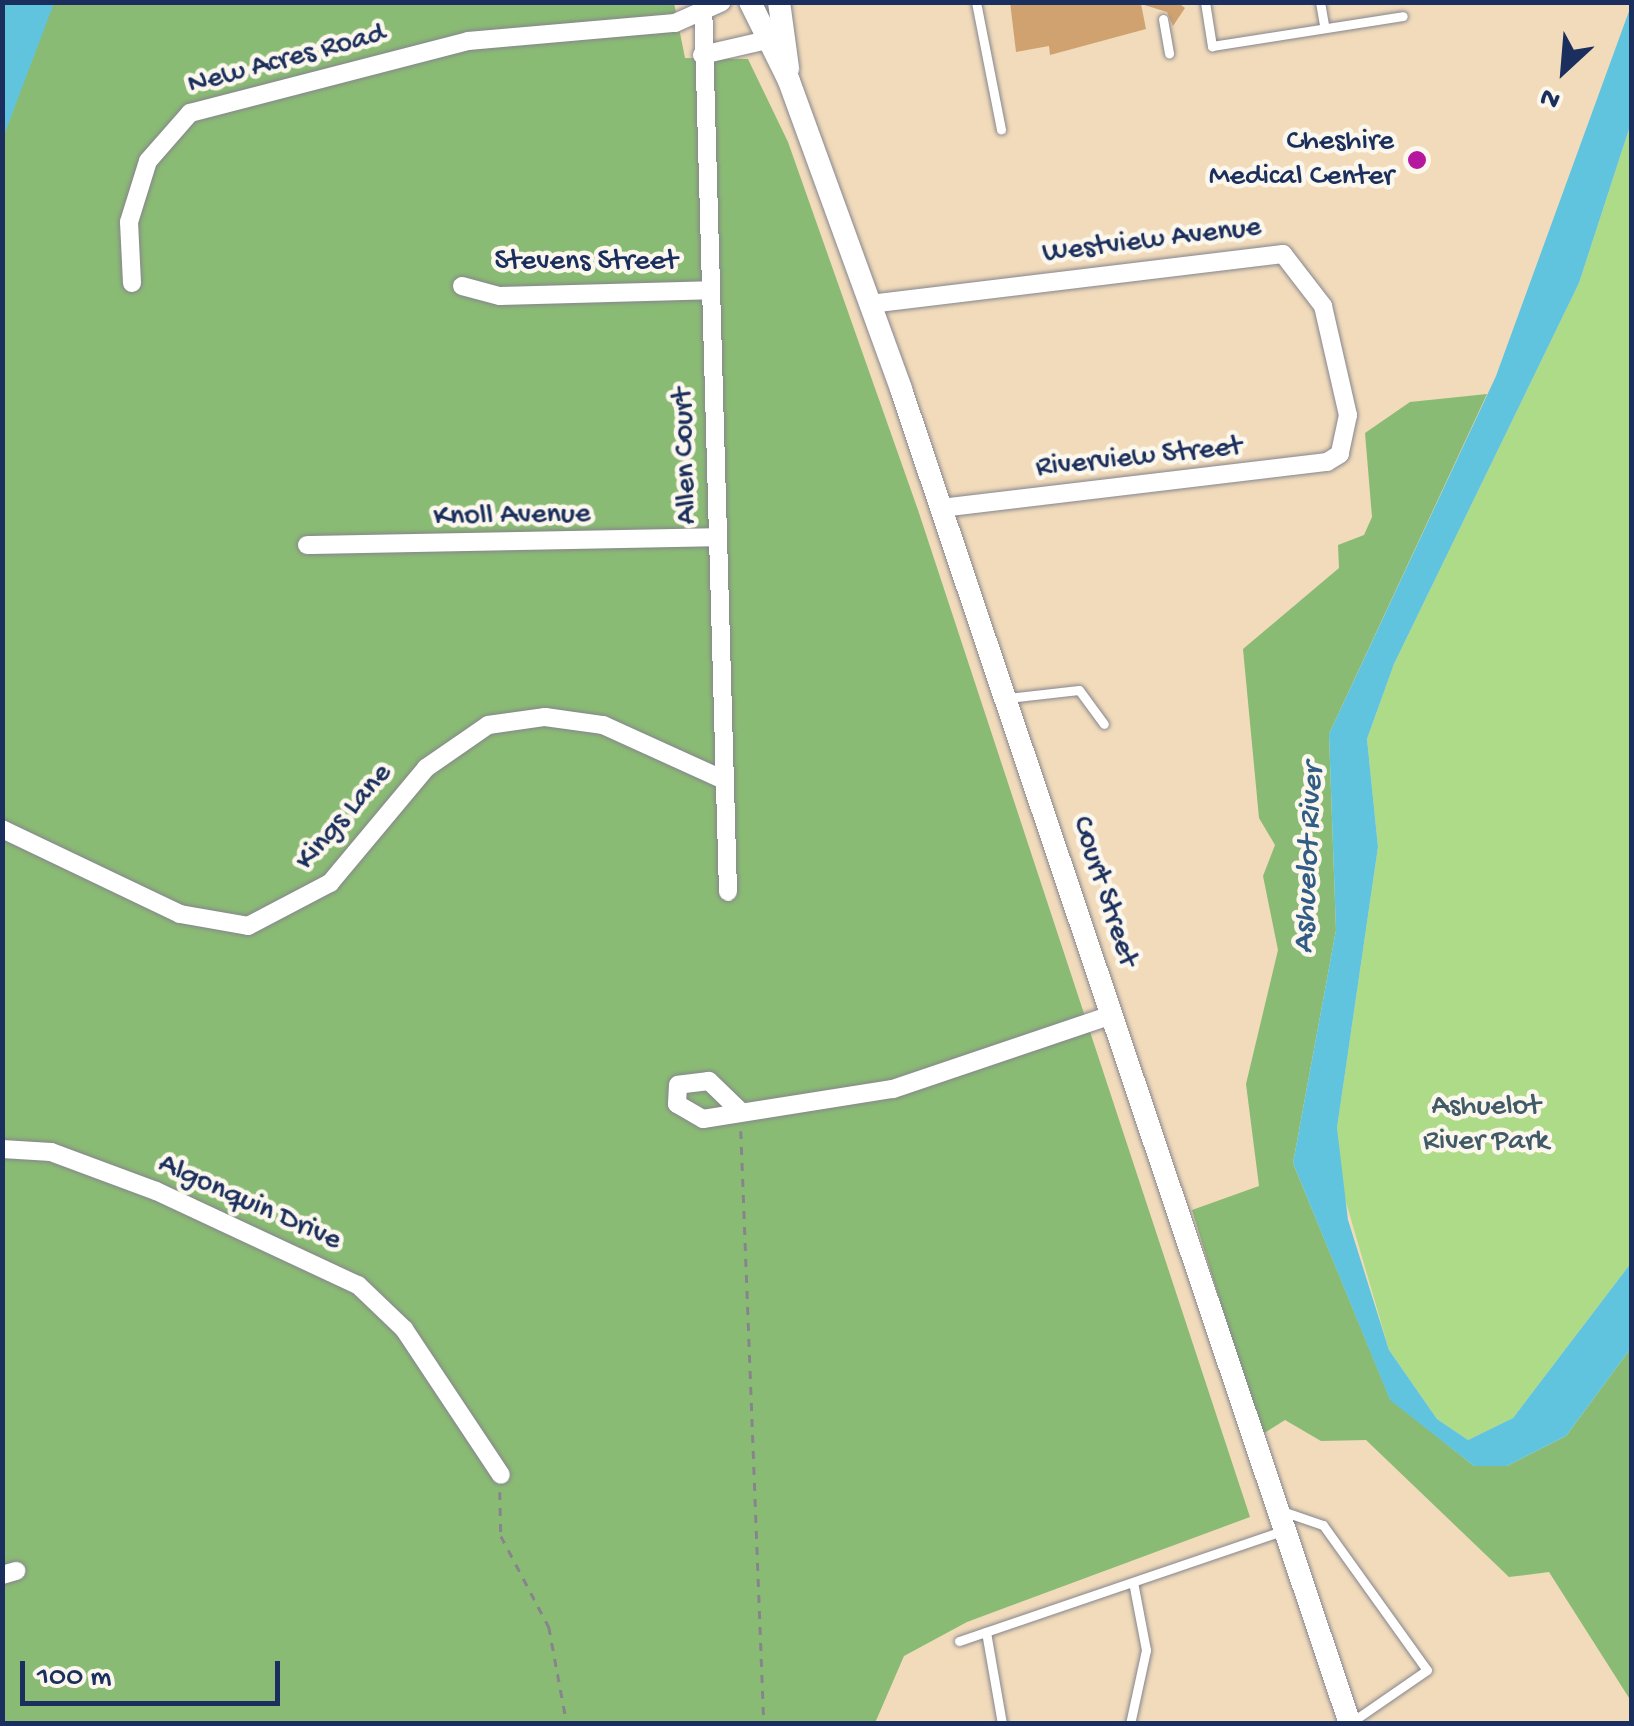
<!DOCTYPE html>
<html>
<head>
<meta charset="utf-8">
<style>
	body { margin:0 }
	#map { position:relative; width:1634px; height:1726px; overflow:hidden; background:#f1dbbb; font-family:"Gochi Hand",sans-serif }
	div>[style] { position:absolute }
	.green>* { inset:0; background:#aedb88 }
	.forest>* { inset:0; background:#8abb74 }
	.water>* { inset:0; background:#61c4df }
	.building>* { inset:0; background:#d0a26f }
	.path>* { height:2.5px; margin-top:-1.25px; transform-origin:0; background:repeating-linear-gradient(90deg,#86858c 0 8px,transparent 0 16px) }
	.roads { filter:drop-shadow(0 0 2px #86858c) drop-shadow(0 0 2px #86858c) }
	.service>* { height:9px; margin:-4.5px; padding:0 4.5px; transform-origin:4.5px; border-radius:4.5px; background:#fff }
	.minor>* { height:18px; margin:-9px; padding:0 9px; transform-origin:9px; border-radius:9px; background:#fff }
	.secondary>* { height:22px; margin:-11px; padding:0 11px; transform-origin:11px; border-radius:11px; background:#fff }
	.dots>* { width:28px; height:28px; translate:-50% -50%; box-sizing:border-box; border:5px solid #fbf7ec; border-radius:50% }
	span { translate:-50% -50%; white-space:nowrap; text-align:center; line-height:1.15; -webkit-text-stroke:9px #fbf7ec; paint-order:stroke }
	.street-label { font-size:30px; color:#1b2f5e }
	.poi-label { font-size:30px; color:#1b2f5e }
	.right { translate:-100% -50%; text-align:right }
	.park-label { font-size:30px; color:#405a68 }
	.water-label { font-size:32px; color:#305c85; font-style:italic }
	.frame { position:absolute; inset:0; border:5px solid #1b2f5e; pointer-events:none }
	.north { position:absolute; left:1514px; top:20px; width:100px; height:100px; -webkit-text-stroke:8px #fbf7ec; paint-order:stroke; rotate:206deg; font-size:28px; font-weight:700; line-height:40px; text-align:center; color:#1b2f5e }
	.north::after { content:''; display:block; margin:auto; width:35px; height:45px; background:#1b2f5e; clip-path:polygon(50% 0,100% 100%,50% 72%,0 100%) }
	.scale { position:absolute; left:20px; top:1661px; width:260px; height:45px; box-sizing:border-box; border:5px solid #1b2f5e; border-top:0; padding-left:12px; font-size:30px; line-height:35px; white-space:nowrap; color:#1b2f5e; -webkit-text-stroke:8px #fbf7ec; paint-order:stroke }
</style>
</head>
<body>
<div id="map">
	<div class="green">
		<i style="clip-path:polygon(1631px 123px,1631px 1263px,1513px 1418px,1468px 1440px,1437px 1419px,1389px 1350px,1341px 1185px,1337px 1128px,1378px 847px,1367px 739px,1394px 664px,1579px 283px)"></i>
	</div>
	<div class="forest">
		<i style="clip-path:polygon(3px 3px,674px 3px,685px 58px,748px 59px,788px 142px,918px 510px,1250px 1517px,967px 1622px,904px 1656px,875px 1723px,3px 1724px)"></i>
		<i style="clip-path:polygon(1487px 394px,1329px 734px,1336px 930px,1293px 1163px,1390px 1399px,1474px 1466px,1507px 1466px,1566px 1436px,1631px 1348px,1631px 1701px,1549px 1572px,1509px 1577px,1366px 1440px,1321px 1441px,1285px 1420px,1261px 1435px,1192px 1210px,1259px 1186px,1246px 1084px,1278px 950px,1263px 876px,1275px 845px,1259px 818px,1243px 649px,1339px 568px,1338px 545px,1364px 535px,1372px 517px,1365px 433px,1410px 402px)"></i>
	</div>
	<div class="water">
		<i style="clip-path:polygon(3px 2px,54px 3px,3px 138px,2px 3px)"></i>
		<i style="clip-path:polygon(1632px 3px,1631px 123px,1579px 283px,1394px 664px,1367px 739px,1378px 847px,1337px 1128px,1348px 1220px,1389px 1350px,1437px 1419px,1468px 1440px,1513px 1418px,1631px 1263px,1631px 1348px,1566px 1436px,1507px 1466px,1474px 1466px,1390px 1400px,1293px 1163px,1336px 930px,1329px 734px,1496px 376px)"></i>
	</div>
	<div class="building">
		<i style="clip-path:polygon(1010px 2px,1177px 2px,1185px 8px,1173px 26px,1167px 12px,1141px 4px,1146px 29px,1050px 55px,1049px 46px,1016px 52px)"></i>
	</div>
	<div class="path">
		<i style="left:741px;top:1131px;width:593px;rotate:87.78deg"></i>
		<i style="left:500px;top:1492px;width:44px;rotate:88.7deg"></i>
		<i style="left:501px;top:1536px;width:103px;rotate:62.2deg"></i>
		<i style="left:549px;top:1627px;width:99px;rotate:79.5deg"></i>
	</div>
	<div class="roads">
		<div class="service">
			<i style="left:976px;top:2px;width:130px;rotate:78.9deg"></i>
			<i style="left:1205px;top:2px;width:45px;rotate:81deg"></i>
			<i style="left:1212px;top:46px;width:193px;rotate:-8.9deg"></i>
			<i style="left:1320px;top:2px;width:23px;rotate:80deg"></i>
			<i style="left:1163px;top:19px;width:35px;rotate:80deg"></i>
			<i style="left:1008px;top:698px;width:71px;rotate:-6.4deg"></i>
			<i style="left:1079px;top:690px;width:42px;rotate:53.7deg"></i>
			<i style="left:1282px;top:1511px;width:43px;rotate:18.9deg"></i>
			<i style="left:1323px;top:1525px;width:178px;rotate:54.4deg"></i>
			<i style="left:1427px;top:1670px;width:90px;rotate:145.4deg"></i>
			<i style="left:986px;top:1632px;width:93px;rotate:80.1deg"></i>
			<i style="left:959px;top:1641px;width:339px;rotate:-18.8deg"></i>
			<i style="left:1130px;top:1724px;width:76px;rotate:-77.8deg"></i>
			<i style="left:1146px;top:1650px;width:69px;rotate:-100.8deg"></i>
		</div>
		<div class="minor">
			<i style="left:703px;top:2px;width:890px;rotate:88.39deg"></i>
			<i style="left:702px;top:55px;width:67px;rotate:-13deg"></i>
			<i style="left:132px;top:283px;width:61px;rotate:-92.8deg"></i>
			<i style="left:129px;top:222px;width:64px;rotate:-72.7deg"></i>
			<i style="left:148px;top:161px;width:64px;rotate:-48.8deg"></i>
			<i style="left:190px;top:113px;width:287px;rotate:-14.5deg"></i>
			<i style="left:468px;top:41px;width:208px;rotate:-5deg"></i>
			<i style="left:675px;top:23px;width:51px;rotate:-24.1deg"></i>
			<i style="left:462px;top:286px;width:39px;rotate:15deg"></i>
			<i style="left:500px;top:296px;width:210px;rotate:-1.6deg"></i>
			<i style="left:870px;top:304px;width:416px;rotate:-6.9deg"></i>
			<i style="left:1283px;top:254px;width:66px;rotate:52.4deg"></i>
			<i style="left:1323px;top:306px;width:112px;rotate:77.1deg"></i>
			<i style="left:1348px;top:415px;width:40px;rotate:102deg"></i>
			<i style="left:1340px;top:454px;width:15px;rotate:148deg"></i>
			<i style="left:1327px;top:462px;width:388px;rotate:173.2deg"></i>
			<i style="left:307px;top:545px;width:410px;rotate:-1.1deg"></i>
			<i style="left:2px;top:829px;width:197px;rotate:25.5deg"></i>
			<i style="left:180px;top:914px;width:69px;rotate:10deg"></i>
			<i style="left:248px;top:926px;width:93px;rotate:-27.7deg"></i>
			<i style="left:330px;top:883px;width:150px;rotate:-50.1deg"></i>
			<i style="left:426px;top:768px;width:75px;rotate:-34.7deg"></i>
			<i style="left:488px;top:725px;width:58px;rotate:-8deg"></i>
			<i style="left:545px;top:717px;width:59px;rotate:7.9deg"></i>
			<i style="left:603px;top:725px;width:133px;rotate:24.4deg"></i>
			<i style="left:739px;top:1110px;width:42px;rotate:-136deg"></i>
			<i style="left:709px;top:1081px;width:31px;rotate:173deg"></i>
			<i style="left:678px;top:1085px;width:19px;rotate:93deg"></i>
			<i style="left:677px;top:1104px;width:30px;rotate:30deg"></i>
			<i style="left:703px;top:1119px;width:192px;rotate:-9deg"></i>
			<i style="left:893px;top:1089px;width:230px;rotate:-18.7deg"></i>
			<i style="left:2px;top:1149px;width:49px;rotate:3.5deg"></i>
			<i style="left:51px;top:1152px;width:112px;rotate:20.4deg"></i>
			<i style="left:156px;top:1191px;width:223px;rotate:25deg"></i>
			<i style="left:358px;top:1285px;width:64px;rotate:43.7deg"></i>
			<i style="left:404px;top:1329px;width:175px;rotate:56.4deg"></i>
			<i style="left:2px;top:1575px;width:15px;rotate:-16deg"></i>
		</div>
		<div class="secondary">
			<i style="left:750px;top:2px;width:88px;rotate:63.7deg"></i>
			<i style="left:789px;top:81px;width:328px;rotate:70deg"></i>
			<i style="left:901px;top:389px;width:1408px;rotate:71.41deg"></i>
			<i style="left:779px;top:2px;width:67px;rotate:82.2deg"></i>
		</div>
	</div>
	<div class="dots">
		<i style="left:1417px;top:160px;background:#b5179e"></i>
	</div>
	<div class="street-label">
		<span style="left:287px;top:61px;rotate:-15deg">New Acres Road</span>
		<span style="left:1152px;top:242px;rotate:-7deg">Westview Avenue</span>
		<span style="left:586px;top:263px">Stevens Street</span>
		<span style="left:687px;top:456px;rotate:-92deg">Allen Court</span>
		<span style="left:1139px;top:459px;rotate:-6deg">Riverview Street</span>
		<span style="left:512px;top:517px;rotate:-1deg">Knoll Avenue</span>
		<span style="left:345px;top:818px;rotate:-49deg">Kings Lane</span>
		<span style="left:1103px;top:892px;rotate:72deg">Court Street</span>
		<span style="left:249px;top:1204px;rotate:24deg">Algonquin Drive</span>
	</div>
	<div class="poi-label">
		<span class="right" style="left:1394px;top:160px">Cheshire<br>Medical Center</span>
	</div>
	<div class="park-label">
		<span style="left:1486px;top:1125px">Ashuelot<br>River Park</span>
	</div>
	<div class="water-label">
		<span style="left:1310px;top:859px;rotate:-87deg">Ashuelot River</span>
	</div>
	<div class="frame"></div>
	<div class="north">N</div>
	<div class="scale">100 m</div>
</div>
</body>
</html>
